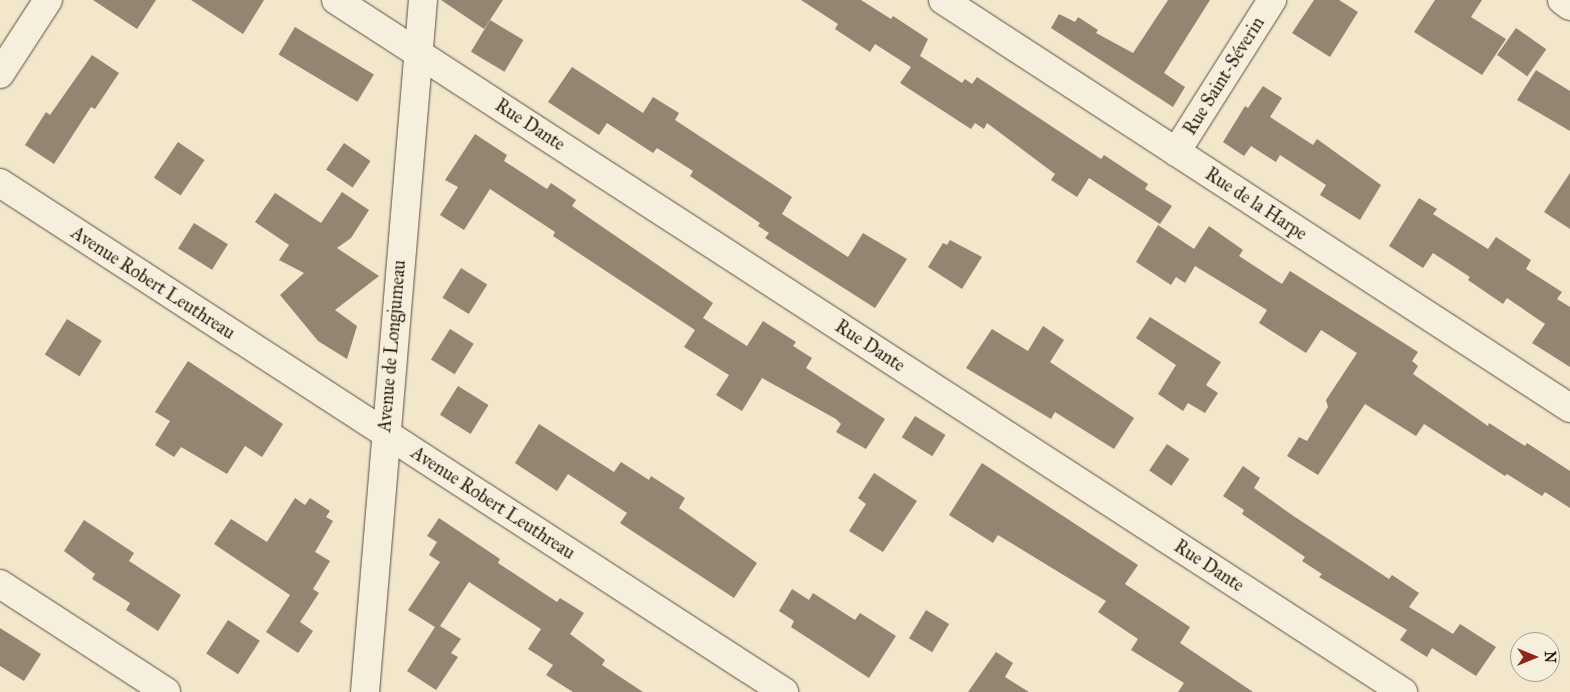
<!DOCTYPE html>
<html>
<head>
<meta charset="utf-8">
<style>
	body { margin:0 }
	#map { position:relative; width:1570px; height:692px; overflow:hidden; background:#f2e6cb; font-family:"IM FELL Great Primer",serif }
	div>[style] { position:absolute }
	.building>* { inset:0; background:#928572; transform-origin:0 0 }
	.roads { filter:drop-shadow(0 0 1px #5d4e40) drop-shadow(0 0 1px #5d4e40) }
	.minor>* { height:28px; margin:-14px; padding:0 14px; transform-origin:14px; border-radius:14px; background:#f7efdd }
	span { translate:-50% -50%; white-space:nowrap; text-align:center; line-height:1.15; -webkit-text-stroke:4px #f7efdd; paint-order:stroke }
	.street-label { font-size:18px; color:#2b1c12 }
	.north { position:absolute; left:1510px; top:632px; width:50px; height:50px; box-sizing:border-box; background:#f7efdd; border:1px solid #a59b8c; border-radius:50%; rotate:90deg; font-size:14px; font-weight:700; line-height:20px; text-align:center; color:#2b1c12 }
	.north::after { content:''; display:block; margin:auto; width:18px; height:22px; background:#8f2418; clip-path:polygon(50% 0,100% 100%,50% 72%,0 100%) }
</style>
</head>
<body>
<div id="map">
	<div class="building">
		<i style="clip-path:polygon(93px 0,156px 0,137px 29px)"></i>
		<i style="clip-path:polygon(191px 0,264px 0,243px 34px)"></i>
		<i style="clip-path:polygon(441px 0,503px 0,484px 29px)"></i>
		<i style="clip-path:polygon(801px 0,861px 0,891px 19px,893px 16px,928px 39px,920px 56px,962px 83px,965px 79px,972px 84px,977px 77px,1101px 159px,1104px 155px,1148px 184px,1145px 189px,1172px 206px,1160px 224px,1089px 178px,1077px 197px,1051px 180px,1055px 174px,987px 123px,984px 129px,975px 123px,971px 129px,900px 83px,911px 67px,875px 44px,870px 52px,835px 29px,838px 24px)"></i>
		<i style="clip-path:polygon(1168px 0,1210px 0,1164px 73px,1185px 87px,1173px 107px,1051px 28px,1059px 14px,1075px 22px,1078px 17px,1098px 30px,1096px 33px,1133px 53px)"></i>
		<i style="clip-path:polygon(1314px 0,1339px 0,1358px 12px,1330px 57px,1292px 33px)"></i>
		<i style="clip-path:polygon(1435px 0,1482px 0,1471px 17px,1506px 39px,1482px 75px,1414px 32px)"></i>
		<i style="left:490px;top:20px;width:39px;height:37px;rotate:31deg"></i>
		<i style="left:295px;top:27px;width:92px;height:32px;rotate:31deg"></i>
		<i style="left:1516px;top:28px;width:37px;height:33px;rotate:35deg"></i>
		<i style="clip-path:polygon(92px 55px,119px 73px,95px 109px,91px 107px,54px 164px,25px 145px,46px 112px,50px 115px)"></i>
		<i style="clip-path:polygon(572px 67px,643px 113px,653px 97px,679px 113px,675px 120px,792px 197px,782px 214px,848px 257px,863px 233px,907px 259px,875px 308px,765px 238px,769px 233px,758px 226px,760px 223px,690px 176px,693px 171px,657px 148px,653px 153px,607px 123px,599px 135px,548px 102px)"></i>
		<i style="clip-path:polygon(1536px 70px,1570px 91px,1570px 131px,1517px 100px)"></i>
		<i style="clip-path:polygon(1263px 86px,1282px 98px,1270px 117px,1313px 145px,1317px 139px,1381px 185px,1360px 220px,1320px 195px,1326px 185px,1280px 155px,1276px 162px,1251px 146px,1244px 156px,1223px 142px,1245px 106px,1248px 108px)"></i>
		<i style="clip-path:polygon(475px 134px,507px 155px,504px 161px,547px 189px,551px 183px,576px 200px,572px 206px,713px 303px,703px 318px,747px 346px,763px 321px,796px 342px,793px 346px,812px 358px,806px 368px,885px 419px,866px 449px,836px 432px,841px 424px,836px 419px,762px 378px,742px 411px,716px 395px,729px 375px,684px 347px,695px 330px,553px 236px,555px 232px,490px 189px,464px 230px,440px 215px,458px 187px,445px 180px)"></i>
		<i style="left:178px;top:142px;width:32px;height:43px;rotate:34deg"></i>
		<i style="left:344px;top:143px;width:32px;height:32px;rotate:34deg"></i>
		<i style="clip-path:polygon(1570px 173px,1570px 229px,1544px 212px)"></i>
		<i style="clip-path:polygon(342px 192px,369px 210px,351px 238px,337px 248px,379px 276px,335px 310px,357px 326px,347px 359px,318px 341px,280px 295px,304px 273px,279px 260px,289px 245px,255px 222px,275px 193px,321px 223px)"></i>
		<i style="clip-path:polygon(1419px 198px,1437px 209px,1433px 214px,1488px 249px,1496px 237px,1531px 260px,1526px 269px,1562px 292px,1557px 299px,1570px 307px,1570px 367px,1532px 343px,1545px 324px,1507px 298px,1503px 304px,1468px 280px,1470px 277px,1433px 253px,1423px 268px,1389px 246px)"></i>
		<i style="left:194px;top:223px;width:40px;height:30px;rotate:32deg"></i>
		<i style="clip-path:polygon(1158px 225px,1194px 249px,1209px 226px,1243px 250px,1239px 256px,1282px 284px,1290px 271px,1418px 352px,1412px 361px,1418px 366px,1413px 374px,1488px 426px,1489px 423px,1525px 446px,1527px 443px,1570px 471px,1570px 508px,1545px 492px,1542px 496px,1507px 474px,1505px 476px,1424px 424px,1416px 436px,1365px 404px,1318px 475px,1287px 456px,1299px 437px,1307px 441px,1328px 407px,1326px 400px,1357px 353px,1321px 330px,1306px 353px,1259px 323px,1267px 310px,1195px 266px,1185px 283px,1176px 277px,1171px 285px,1136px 262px)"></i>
		<i style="clip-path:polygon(950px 240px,982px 257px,962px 289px,928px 267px,943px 243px,947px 245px)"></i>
		<i style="left:461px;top:268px;width:31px;height:35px;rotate:32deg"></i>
		<i style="clip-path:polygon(1150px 317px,1221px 362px,1206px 385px,1218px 393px,1205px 413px,1188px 403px,1183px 411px,1158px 394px,1176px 365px,1136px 338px)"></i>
		<i style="left:67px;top:319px;width:41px;height:42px;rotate:32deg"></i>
		<i style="clip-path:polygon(1043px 326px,1064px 340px,1050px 362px,1134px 418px,1114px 449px,1055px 412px,1051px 419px,966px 368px,992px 329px,1028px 351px)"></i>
		<i style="left:450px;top:329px;width:28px;height:36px;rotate:32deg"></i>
		<i style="clip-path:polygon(188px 361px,283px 424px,262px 457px,245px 446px,227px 474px,181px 447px,174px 457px,155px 445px,170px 421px,155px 412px)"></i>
		<i style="left:458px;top:386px;width:36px;height:34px;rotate:32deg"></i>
		<i style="left:915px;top:416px;width:36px;height:25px;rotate:32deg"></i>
		<i style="clip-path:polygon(539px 424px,614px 472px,621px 462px,649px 480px,651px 476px,685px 498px,679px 508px,757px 563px,734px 598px,620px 523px,627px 513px,568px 474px,557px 491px,515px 463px)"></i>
		<i style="left:1167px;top:444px;width:27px;height:32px;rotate:34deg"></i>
		<i style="clip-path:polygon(982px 463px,1138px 565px,1125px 584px,1190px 627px,1180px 643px,1253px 692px,1178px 692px,1184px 683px,1131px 650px,1138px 639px,1098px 612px,1106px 601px,998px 535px,993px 543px,949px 515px)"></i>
		<i style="clip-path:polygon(1243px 466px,1260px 478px,1254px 488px,1292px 515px,1389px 579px,1392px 575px,1419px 593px,1409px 607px,1453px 634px,1460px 624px,1496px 647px,1476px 676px,1432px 648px,1427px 657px,1400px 640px,1407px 630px,1319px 577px,1322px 574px,1302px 561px,1305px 557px,1242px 514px,1244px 510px,1223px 496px)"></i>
		<i style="clip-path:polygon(874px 473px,917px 501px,883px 552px,849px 531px,866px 504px,858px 498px)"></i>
		<i style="clip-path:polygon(295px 498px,305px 505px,310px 498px,330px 511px,326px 517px,333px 521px,315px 552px,330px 561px,313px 589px,319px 593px,300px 622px,313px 631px,298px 653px,266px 632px,290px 595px,214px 544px,231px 519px,267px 542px)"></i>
		<i style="clip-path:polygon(439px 518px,500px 559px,498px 563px,557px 602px,560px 598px,584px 613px,570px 634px,605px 660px,602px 665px,643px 692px,573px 692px,546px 675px,553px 665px,528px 649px,541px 629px,469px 582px,440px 626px,461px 639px,451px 653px,458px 657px,436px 690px,407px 671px,435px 627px,408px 610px,440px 562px,429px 555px,437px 542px,427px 536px)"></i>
		<i style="clip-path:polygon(84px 520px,134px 553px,129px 561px,181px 595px,158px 631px,126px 610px,130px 603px,92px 579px,95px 574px,64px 551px)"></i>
		<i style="clip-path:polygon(792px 589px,809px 600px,813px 593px,855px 620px,860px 613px,896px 636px,869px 678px,791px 627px,794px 621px,779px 611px)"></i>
		<i style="left:926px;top:610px;width:27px;height:33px;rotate:31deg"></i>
		<i style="left:228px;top:620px;width:38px;height:40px;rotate:33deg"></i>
		<i style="clip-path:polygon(0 628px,41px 654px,24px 681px,0 666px)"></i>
		<i style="clip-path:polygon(996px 652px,1013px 663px,1005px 677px,1029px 692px,968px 692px)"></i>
	</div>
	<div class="roads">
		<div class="minor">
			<i style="left:336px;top:0;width:1272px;rotate:32.97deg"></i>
			<i style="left:943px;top:0;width:748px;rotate:33.05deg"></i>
			<i style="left:1562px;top:0;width:10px;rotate:37deg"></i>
			<i style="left:0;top:74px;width:88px;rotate:-57deg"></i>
			<i style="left:1176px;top:152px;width:180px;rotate:-57.7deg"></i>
			<i style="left:0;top:183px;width:935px;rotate:32.99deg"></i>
			<i style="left:0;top:584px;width:198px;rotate:33deg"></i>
			<i style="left:365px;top:692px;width:694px;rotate:-85.21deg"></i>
		</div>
	</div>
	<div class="street-label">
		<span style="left:1224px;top:76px;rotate:-58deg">Rue Saint-Séverin</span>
		<span style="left:530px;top:125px;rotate:33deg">Rue Dante</span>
		<span style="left:1256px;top:204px;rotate:33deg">Rue de la Harpe</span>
		<span style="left:153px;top:283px;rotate:33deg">Avenue Robert Leuthreau</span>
		<span style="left:392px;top:346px;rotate:-85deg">Avenue de Longjumeau</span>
		<span style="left:870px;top:346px;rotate:33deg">Rue Dante</span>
		<span style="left:493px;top:503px;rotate:33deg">Avenue Robert Leuthreau</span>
		<span style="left:1209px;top:566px;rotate:33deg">Rue Dante</span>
	</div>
	<div class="north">N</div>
</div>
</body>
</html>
